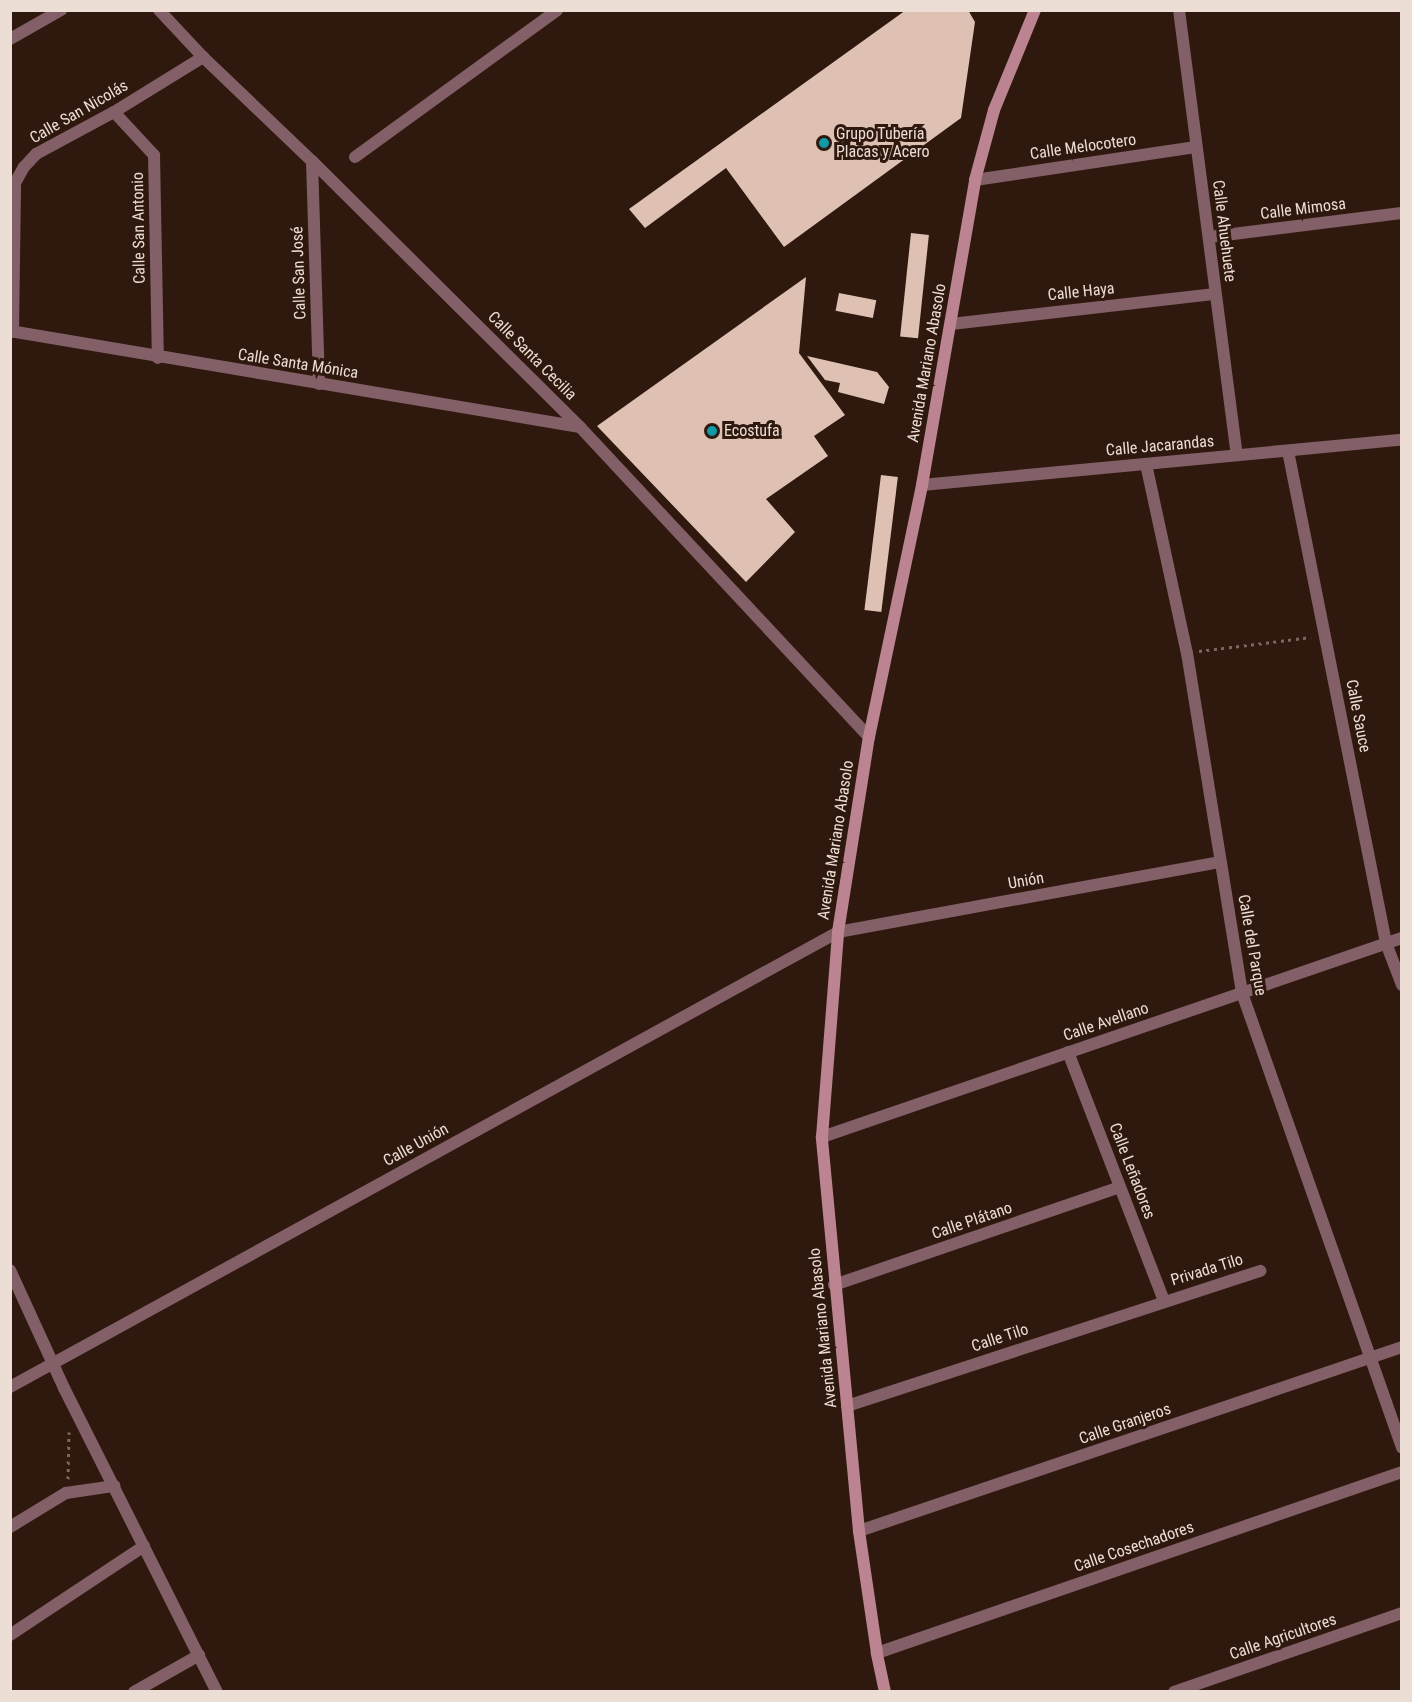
<!DOCTYPE html>
<html>
<head>
<meta charset="utf-8">
<style>
	body { margin:0 }
	#map { position:relative; width:1412px; height:1702px; overflow:hidden; background:#2f190e; font-family:"Roboto Condensed",sans-serif }
	div>[style] { position:absolute }
	.building>* { inset:0; background:#dec1b2; transform-origin:0 0 }
	.path>* { height:3px; margin-top:-1.5px; transform-origin:0; background:repeating-linear-gradient(90deg,#7b675e 0 3px,transparent 0 7.5px) }
	.street>* { height:12px; margin:-6px; padding:0 6px; transform-origin:6px; border-radius:6px; background:#835f68 }
	.secondary>* { height:12px; margin:-6px; padding:0 6px; transform-origin:6px; border-radius:6px; background:#bc8391 }
	.dots>* { width:16px; height:16px; translate:-50% -50%; box-sizing:border-box; border:3px solid #2f190e; border-radius:50% }
	span { translate:-50% -50%; white-space:nowrap; text-align:center; line-height:1.15; -webkit-text-stroke:6px #2f190e; paint-order:stroke }
	.street-label { font-size:16px; color:#ecddd5 }
	.poi-label { font-size:16px; color:#ecddd5 }
	.left { translate:0 -50%; text-align:left }
	.frame { position:absolute; inset:0; border:12px solid #ecddd5; pointer-events:none }
</style>
</head>
<body>
<div id="map">
	<div class="building">
		<i style="clip-path:polygon(906px 10px,968px 10px,975px 22px,961px 118px,784px 247px,726px 168px,645px 228px,629px 209px)"></i>
		<i style="left:911px;top:233px;width:18px;height:104px;rotate:6deg"></i>
		<i style="clip-path:polygon(806px 277px,799px 353px,845px 415px,814px 436px,828px 456px,766px 499px,795px 532px,746px 582px,597px 426px)"></i>
		<i style="left:839px;top:293px;width:38px;height:18px;rotate:11deg"></i>
		<i style="clip-path:polygon(807px 356px,877px 372px,889px 387px,884px 404px,838px 392px,840px 383px,825px 380px)"></i>
		<i style="left:881px;top:475px;width:17px;height:136px;rotate:7deg"></i>
	</div>
	<div class="path">
		<i style="left:1199px;top:651px;width:113px;rotate:-7.1deg"></i>
		<i style="left:68px;top:1479px;width:47px;rotate:-88.8deg"></i>
	</div>
	<div class="street">
		<i style="left:159px;top:10px;width:64px;rotate:46.9deg"></i>
		<i style="left:203px;top:57px;width:151px;rotate:43.7deg"></i>
		<i style="left:312px;top:161px;width:378px;rotate:44.8deg"></i>
		<i style="left:580px;top:427px;width:424px;rotate:47deg"></i>
		<i style="left:1179px;top:10px;width:449px;rotate:82.6deg"></i>
		<i style="left:10px;top:39px;width:59px;rotate:-29.6deg"></i>
		<i style="left:114px;top:112px;width:59px;rotate:47.1deg"></i>
		<i style="left:154px;top:155px;width:203px;rotate:88.9deg"></i>
		<i style="left:355px;top:157px;width:250px;rotate:-36deg"></i>
		<i style="left:312px;top:161px;width:223px;rotate:88.2deg"></i>
		<i style="left:975px;top:180px;width:223px;rotate:-8.5deg"></i>
		<i style="left:1209px;top:237px;width:194px;rotate:-7.1deg"></i>
		<i style="left:951px;top:324px;width:266px;rotate:-6.5deg"></i>
		<i style="left:10px;top:331px;width:578px;rotate:9.56deg"></i>
		<i style="left:13px;top:332px;width:149px;rotate:-89.2deg"></i>
		<i style="left:15px;top:183px;width:18px;rotate:-61deg"></i>
		<i style="left:24px;top:167px;width:18px;rotate:-47deg"></i>
		<i style="left:36px;top:154px;width:89px;rotate:-28.3deg"></i>
		<i style="left:114px;top:112px;width:105px;rotate:-31.7deg"></i>
		<i style="left:1288px;top:451px;width:502px;rotate:78.73deg"></i>
		<i style="left:1386px;top:943px;width:45px;rotate:69.1deg"></i>
		<i style="left:1146px;top:464px;width:193px;rotate:77.8deg"></i>
		<i style="left:1187px;top:653px;width:344px;rotate:80.8deg"></i>
		<i style="left:1242px;top:993px;width:482px;rotate:70.6deg"></i>
		<i style="left:922px;top:485px;width:482px;rotate:-5.4deg"></i>
		<i style="left:1068px;top:1052px;width:267px;rotate:68.9deg"></i>
		<i style="left:822px;top:1137px;width:613px;rotate:-18.94deg"></i>
		<i style="left:10px;top:1270px;width:130px;rotate:65.4deg"></i>
		<i style="left:64px;top:1388px;width:340px;rotate:63.3deg"></i>
		<i style="left:834px;top:1285px;width:302px;rotate:-18.9deg"></i>
		<i style="left:10px;top:1387px;width:945px;rotate:-28.79deg"></i>
		<i style="left:838px;top:932px;width:389px;rotate:-10.4deg"></i>
		<i style="left:847px;top:1406px;width:435px;rotate:-18.1deg"></i>
		<i style="left:10px;top:1527px;width:66px;rotate:-31.3deg"></i>
		<i style="left:66px;top:1493px;width:49px;rotate:-8.3deg"></i>
		<i style="left:859px;top:1531px;width:573px;rotate:-18.72deg"></i>
		<i style="left:10px;top:1635px;width:161px;rotate:-33.6deg"></i>
		<i style="left:877px;top:1653px;width:555px;rotate:-19.02deg"></i>
		<i style="left:134px;top:1692px;width:75px;rotate:-29.6deg"></i>
		<i style="left:1174px;top:1692px;width:241px;rotate:-19.1deg"></i>
	</div>
	<div class="secondary">
		<i style="left:885px;top:1692px;width:40px;rotate:-102deg"></i>
		<i style="left:877px;top:1653px;width:123px;rotate:-98.4deg"></i>
		<i style="left:859px;top:1531px;width:396px;rotate:-95.4deg"></i>
		<i style="left:822px;top:1137px;width:206px;rotate:-85.5deg"></i>
		<i style="left:838px;top:932px;width:197px;rotate:-81deg"></i>
		<i style="left:869px;top:737px;width:258px;rotate:-78.1deg"></i>
		<i style="left:922px;top:485px;width:310px;rotate:-80.1deg"></i>
		<i style="left:975px;top:180px;width:73px;rotate:-74.8deg"></i>
		<i style="left:994px;top:110px;width:108px;rotate:-67.7deg"></i>
	</div>
	<div class="dots">
		<i style="left:824px;top:143px;background:#0f9aa8"></i>
		<i style="left:712px;top:431px;background:#0f9aa8"></i>
	</div>
	<div class="street-label">
		<span style="left:79px;top:112px;rotate:-30deg">Calle San Nicolás</span>
		<span style="left:1083px;top:147px;rotate:-8deg">Calle Melocotero</span>
		<span style="left:1303px;top:209px;rotate:-7deg">Calle Mimosa</span>
		<span style="left:139px;top:228px;rotate:-91deg">Calle San Antonio</span>
		<span style="left:1224px;top:231px;rotate:83deg">Calle Ahuehuete</span>
		<span style="left:299px;top:273px;rotate:-92deg">Calle San José</span>
		<span style="left:1081px;top:292px;rotate:-6deg">Calle Haya</span>
		<span style="left:532px;top:356px;rotate:45deg">Calle Santa Cecilia</span>
		<span style="left:927px;top:363px;rotate:-80deg">Avenida Mariano Abasolo</span>
		<span style="left:298px;top:364px;rotate:9deg">Calle Santa Mónica</span>
		<span style="left:1160px;top:446px;rotate:-5deg">Calle Jacarandas</span>
		<span style="left:1358px;top:716px;rotate:79deg">Calle Sauce</span>
		<span style="left:836px;top:840px;rotate:-81deg">Avenida Mariano Abasolo</span>
		<span style="left:1026px;top:881px;rotate:-10deg">Unión</span>
		<span style="left:1252px;top:945px;rotate:80deg">Calle del Parque</span>
		<span style="left:1106px;top:1022px;rotate:-19deg">Calle Avellano</span>
		<span style="left:416px;top:1145px;rotate:-29deg">Calle Unión</span>
		<span style="left:1132px;top:1171px;rotate:69deg">Calle Leñadores</span>
		<span style="left:972px;top:1221px;rotate:-19deg">Calle Plátano</span>
		<span style="left:1207px;top:1270px;rotate:-17deg">Privada Tilo</span>
		<span style="left:823px;top:1328px;rotate:-96deg">Avenida Mariano Abasolo</span>
		<span style="left:1000px;top:1338px;rotate:-18deg">Calle Tilo</span>
		<span style="left:1125px;top:1424px;rotate:-19deg">Calle Granjeros</span>
		<span style="left:1134px;top:1547px;rotate:-19deg">Calle Cosechadores</span>
		<span style="left:1283px;top:1637px;rotate:-19deg">Calle Agricultores</span>
	</div>
	<div class="poi-label">
		<span class="left" style="left:836px;top:143px">Grupo Tubería<br>Placas y Acero</span>
		<span class="left" style="left:724px;top:431px">Ecostufa</span>
	</div>
	<div class="frame"></div>
</div>
</body>
</html>
